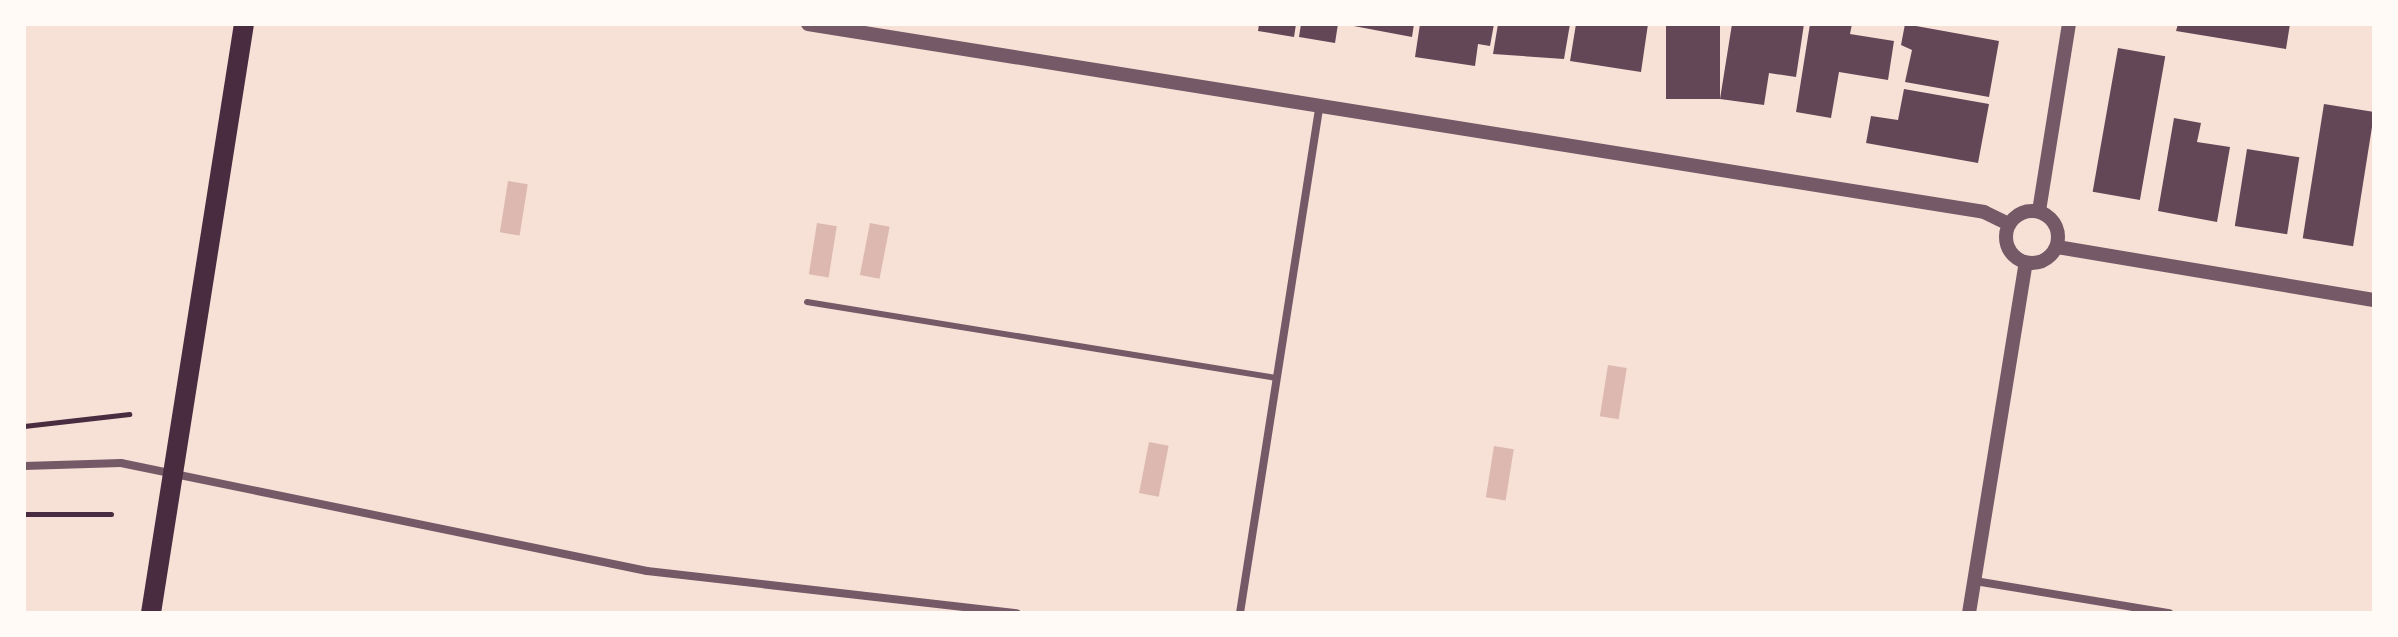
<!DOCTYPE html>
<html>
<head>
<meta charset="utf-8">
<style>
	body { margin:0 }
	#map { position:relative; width:2398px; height:637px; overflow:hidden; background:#f7e1d7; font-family:Spectral,serif }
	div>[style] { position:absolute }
	.water>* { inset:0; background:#dcb8b0; transform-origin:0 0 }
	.building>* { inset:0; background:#644757; transform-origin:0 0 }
	.path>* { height:5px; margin:-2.5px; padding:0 2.5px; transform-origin:2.5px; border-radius:2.5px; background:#4a2c40 }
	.service>* { height:6px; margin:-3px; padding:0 3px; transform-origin:3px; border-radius:3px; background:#755966 }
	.minor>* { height:8px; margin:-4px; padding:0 4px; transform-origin:4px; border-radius:4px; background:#755966 }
	.tertiary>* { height:14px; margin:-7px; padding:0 7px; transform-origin:7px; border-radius:7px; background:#755966 }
	.tertiary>.ring { margin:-7px; padding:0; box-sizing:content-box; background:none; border:14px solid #755966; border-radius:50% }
	.primary>* { height:20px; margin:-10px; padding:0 10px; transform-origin:10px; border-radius:10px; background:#4a2c40 }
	span { translate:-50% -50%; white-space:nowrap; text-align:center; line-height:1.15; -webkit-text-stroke:7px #fffaf5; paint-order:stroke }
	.frame { position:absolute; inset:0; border:26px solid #fffaf5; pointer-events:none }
</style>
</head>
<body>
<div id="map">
	<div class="water">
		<i style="left:508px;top:181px;width:20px;height:52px;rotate:9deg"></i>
		<i style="left:817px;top:223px;width:20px;height:52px;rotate:9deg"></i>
		<i style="left:870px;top:223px;width:20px;height:53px;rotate:11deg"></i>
		<i style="left:1608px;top:365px;width:19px;height:52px;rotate:9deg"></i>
		<i style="left:1149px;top:442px;width:20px;height:52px;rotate:11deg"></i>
		<i style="left:1494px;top:446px;width:20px;height:52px;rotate:9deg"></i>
	</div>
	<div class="building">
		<i style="clip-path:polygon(1259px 24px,1296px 24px,1294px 37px,1258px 31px)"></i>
		<i style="clip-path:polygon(1301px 24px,1338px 24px,1335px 43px,1299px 37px)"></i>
		<i style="clip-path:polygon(1343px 24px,1414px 24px,1412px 37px)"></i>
		<i style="clip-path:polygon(1420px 24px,1494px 24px,1490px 46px,1478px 44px,1475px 66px,1415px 57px)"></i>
		<i style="clip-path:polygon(1498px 24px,1570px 24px,1564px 59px,1493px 54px)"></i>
		<i style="clip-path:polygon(1576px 24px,1648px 24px,1641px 72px,1570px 61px)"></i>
		<i style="left:1666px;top:24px;width:54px;height:75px"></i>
		<i style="clip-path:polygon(1732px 24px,1804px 24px,1796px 77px,1769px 73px,1764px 105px,1720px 99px)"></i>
		<i style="clip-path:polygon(1810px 24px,1852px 24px,1850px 34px,1894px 41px,1888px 80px,1839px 72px,1831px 118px,1796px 112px)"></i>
		<i style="clip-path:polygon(1905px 24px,1999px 41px,1989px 97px,1905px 82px,1912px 50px,1901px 45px)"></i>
		<i style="clip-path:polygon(2178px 24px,2290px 24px,2286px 49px,2176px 31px)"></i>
		<i style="left:2118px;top:48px;width:48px;height:146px;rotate:10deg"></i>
		<i style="clip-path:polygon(1904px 89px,1989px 104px,1978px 163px,1866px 143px,1871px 116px,1898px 120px)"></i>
		<i style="left:2324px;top:104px;width:51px;height:136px;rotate:9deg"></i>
		<i style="clip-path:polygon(2174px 118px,2201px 123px,2197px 142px,2230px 147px,2217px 222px,2158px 211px)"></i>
		<i style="left:2247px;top:149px;width:53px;height:78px;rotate:9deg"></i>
	</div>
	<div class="path">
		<i style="left:24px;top:426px;width:106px;rotate:-6.5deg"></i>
		<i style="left:24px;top:514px;width:87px"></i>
	</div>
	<div class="service">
		<i style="left:807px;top:302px;width:475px;rotate:9.2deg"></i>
	</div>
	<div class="minor">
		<i style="left:24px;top:466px;width:97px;rotate:-1.8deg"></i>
		<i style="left:121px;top:463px;width:537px;rotate:11.6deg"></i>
		<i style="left:647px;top:571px;width:372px;rotate:6.5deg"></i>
		<i style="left:1975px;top:581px;width:197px;rotate:9.4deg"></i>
		<i style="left:1240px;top:613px;width:510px;rotate:-81.09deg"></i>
	</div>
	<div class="tertiary">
		<i style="left:808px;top:24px;width:1191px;rotate:9.08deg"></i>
		<i style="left:1984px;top:212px;width:28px;rotate:26deg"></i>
		<i class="ring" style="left:2006px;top:211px;width:38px;height:38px"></i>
		<i style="left:2039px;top:211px;width:189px;rotate:-80.9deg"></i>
		<i style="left:2057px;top:247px;width:321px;rotate:9.5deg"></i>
		<i style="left:1969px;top:613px;width:355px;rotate:-80.8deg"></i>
	</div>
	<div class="primary">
		<i style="left:151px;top:613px;width:596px;rotate:-81.03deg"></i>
	</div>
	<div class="frame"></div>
</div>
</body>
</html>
